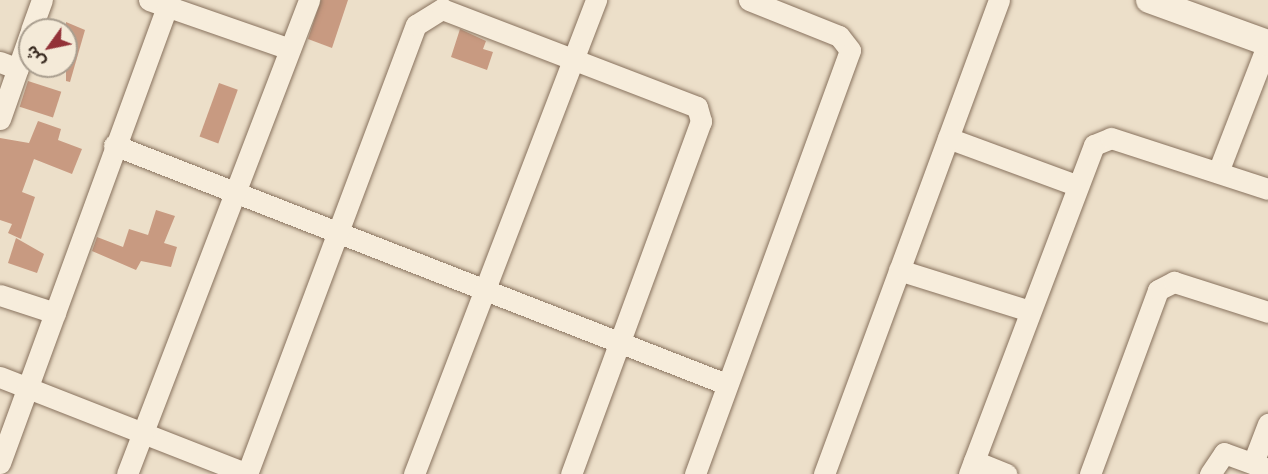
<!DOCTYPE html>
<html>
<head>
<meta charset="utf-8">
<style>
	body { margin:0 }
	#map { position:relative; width:1268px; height:474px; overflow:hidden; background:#ecdfc9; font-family:"IBM Plex Serif","Noto Sans Arabic",serif }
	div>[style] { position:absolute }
	.building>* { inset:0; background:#c89a81; transform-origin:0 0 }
	.roads { filter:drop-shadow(0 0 2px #88725e) drop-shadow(0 0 2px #88725e) }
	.minor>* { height:21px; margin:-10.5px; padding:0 10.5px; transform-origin:10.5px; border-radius:10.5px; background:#f7eddc }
	.tertiary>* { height:26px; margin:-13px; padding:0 13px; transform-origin:13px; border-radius:13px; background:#f7eddc }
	span { translate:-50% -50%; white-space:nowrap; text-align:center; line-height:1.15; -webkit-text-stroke:6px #f4ead8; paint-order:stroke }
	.north { position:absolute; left:18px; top:18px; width:60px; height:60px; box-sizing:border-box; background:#f4ead8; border:2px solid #a99e8f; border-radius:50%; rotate:237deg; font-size:16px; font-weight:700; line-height:24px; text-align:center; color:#392b21 }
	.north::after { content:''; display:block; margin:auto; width:21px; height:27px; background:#933238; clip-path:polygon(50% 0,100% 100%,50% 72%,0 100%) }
</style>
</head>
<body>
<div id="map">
	<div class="building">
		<i style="clip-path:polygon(321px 0,348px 0,332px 48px,308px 39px)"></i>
		<i style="clip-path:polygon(66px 22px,85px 30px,70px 82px,66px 81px)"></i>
		<i style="clip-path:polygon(460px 29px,486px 41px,483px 49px,493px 52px,487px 70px,451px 57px)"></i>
		<i style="left:28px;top:81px;width:35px;height:27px;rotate:18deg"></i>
		<i style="left:219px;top:83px;width:20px;height:57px;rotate:20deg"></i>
		<i style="clip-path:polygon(38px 121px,61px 129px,58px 140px,82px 149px,72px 174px,34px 159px,22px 192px,35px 197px,21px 239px,8px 233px,12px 224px,0 220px,0 138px,29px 143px)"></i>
		<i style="clip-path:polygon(156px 210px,175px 216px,164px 243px,177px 247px,171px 267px,141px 261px,136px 270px,92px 251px,97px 237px,123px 247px,129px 229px,148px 235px)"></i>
		<i style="clip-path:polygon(16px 238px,44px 254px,37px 273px,8px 263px)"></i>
	</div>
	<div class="roads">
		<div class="minor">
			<i style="left:149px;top:0;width:149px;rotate:19.2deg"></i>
			<i style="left:31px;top:30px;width:32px;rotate:-70deg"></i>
			<i style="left:0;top:62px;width:19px;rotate:21deg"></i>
			<i style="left:0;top:119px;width:90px;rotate:-70.6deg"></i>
			<i style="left:948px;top:138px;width:136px;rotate:20.2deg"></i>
			<i style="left:114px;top:145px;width:657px;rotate:21.33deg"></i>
			<i style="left:1218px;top:172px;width:138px;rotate:-68.8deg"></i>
			<i style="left:899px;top:270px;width:134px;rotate:17.4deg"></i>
			<i style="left:0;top:295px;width:58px;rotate:18.1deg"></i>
			<i style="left:0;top:377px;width:266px;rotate:21.4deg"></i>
			<i style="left:974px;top:461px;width:35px;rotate:22deg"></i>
			<i style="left:0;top:463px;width:493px;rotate:-69.9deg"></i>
			<i style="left:1253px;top:463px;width:42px;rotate:-69deg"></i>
			<i style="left:127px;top:474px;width:508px;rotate:-68.99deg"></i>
			<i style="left:247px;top:474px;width:480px;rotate:-69.4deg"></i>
			<i style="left:416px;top:25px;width:31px;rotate:-32deg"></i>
			<i style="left:442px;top:9px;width:273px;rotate:21deg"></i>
			<i style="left:697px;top:107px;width:15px;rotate:74deg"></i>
			<i style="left:701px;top:121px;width:376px;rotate:110.2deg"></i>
			<i style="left:414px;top:474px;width:508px;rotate:-68.99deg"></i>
			<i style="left:695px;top:474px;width:451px;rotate:-69.9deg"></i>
			<i style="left:850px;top:50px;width:18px;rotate:-128deg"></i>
			<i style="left:839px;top:36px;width:97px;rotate:-158.2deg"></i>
			<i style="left:824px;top:474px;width:505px;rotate:-69.74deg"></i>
			<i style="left:969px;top:474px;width:352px;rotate:-69.2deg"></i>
			<i style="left:1094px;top:145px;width:18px;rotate:-22deg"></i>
			<i style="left:1111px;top:138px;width:165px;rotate:18deg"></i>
			<i style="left:1090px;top:474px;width:196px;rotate:-69.7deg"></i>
			<i style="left:1158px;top:290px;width:18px;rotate:-27deg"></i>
			<i style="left:1174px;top:282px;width:99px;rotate:17.7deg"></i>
			<i style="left:1210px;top:474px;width:25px;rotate:-56deg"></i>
			<i style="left:1224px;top:453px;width:47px;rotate:20deg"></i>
		</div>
		<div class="tertiary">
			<i style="left:1149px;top:0;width:127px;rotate:19.9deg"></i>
		</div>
	</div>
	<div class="north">ش</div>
</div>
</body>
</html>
